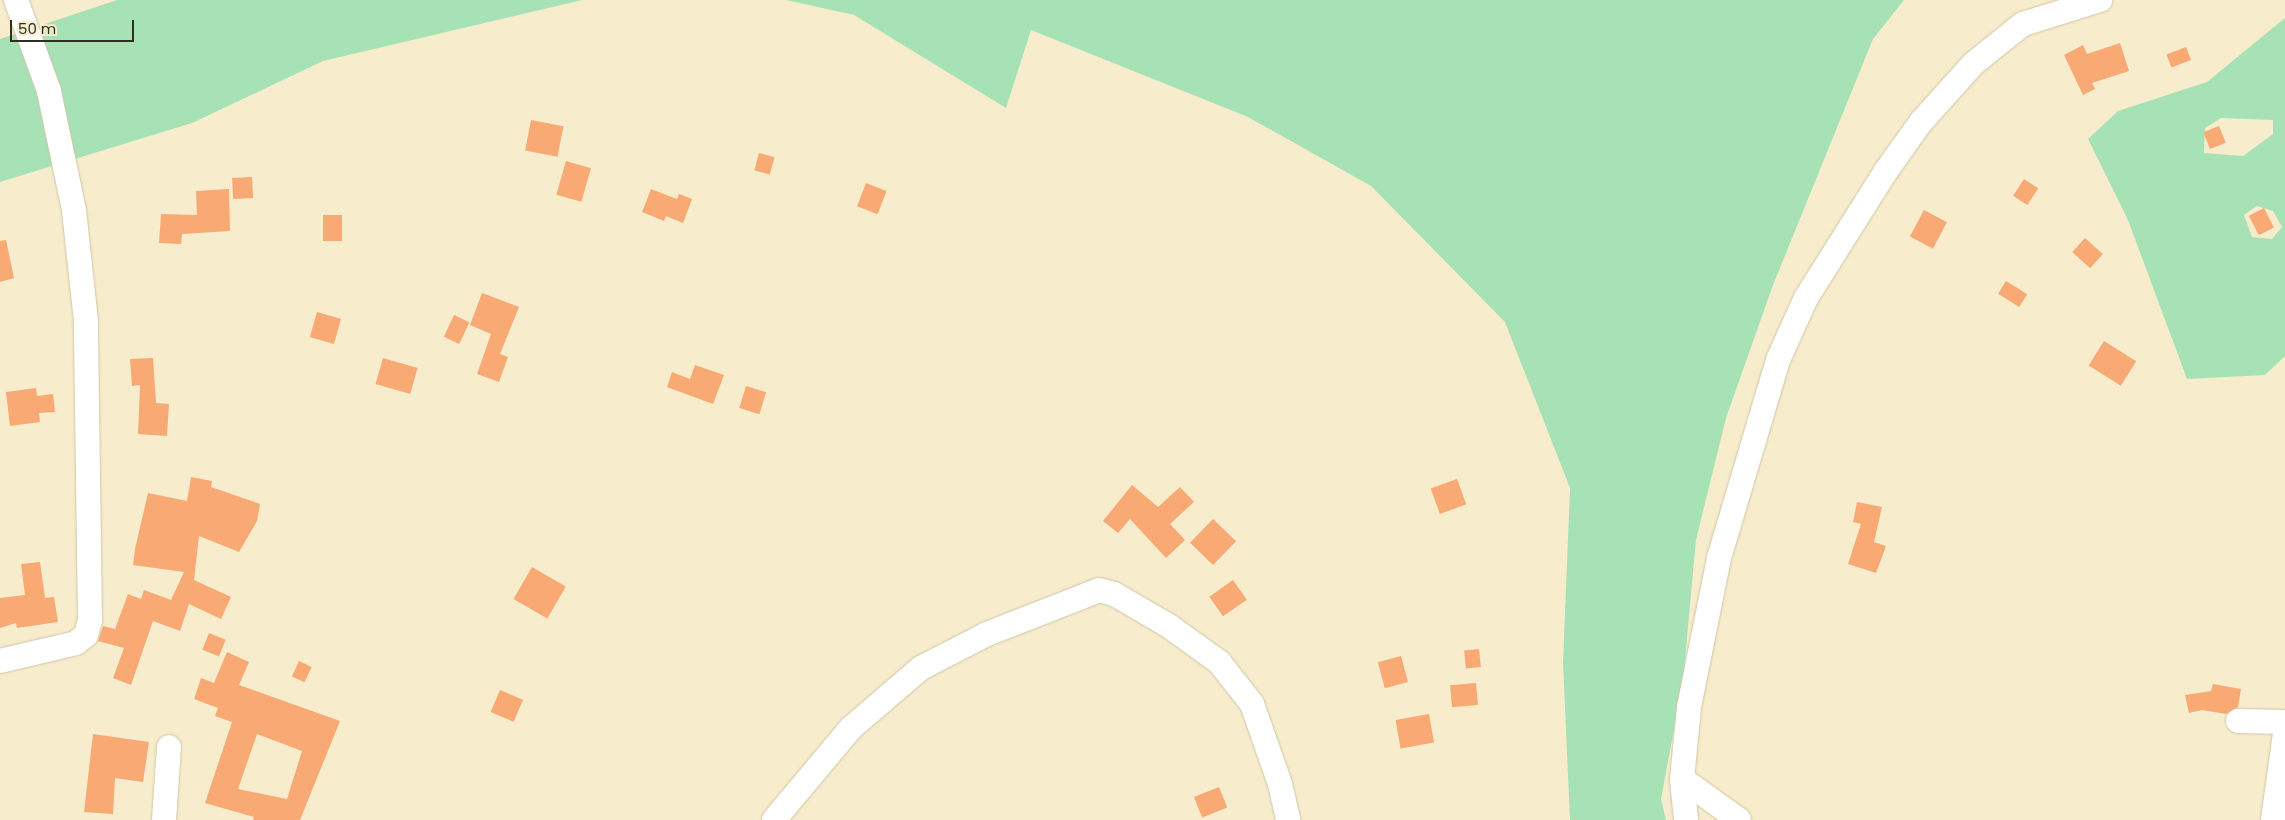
<!DOCTYPE html>
<html>
<head>
<meta charset="utf-8">
<style>
	body { margin:0 }
	#map { position:relative; width:2285px; height:820px; overflow:hidden; background:#f7edcd; font-family:Poppins,sans-serif }
	div>[style] { position:absolute }
	.green>* { inset:0; background:#a7e2b6 }
	.building>* { inset:0; background:#f8a974; transform-origin:0 0 }
	.roads { filter:drop-shadow(0 0 1px #cfc6a7) drop-shadow(0 0 1px #cfc6a7) }
	.minor>* { height:24px; margin:-12px; padding:0 12px; transform-origin:12px; border-radius:12px; background:#fff }
	span { translate:-50% -50%; white-space:nowrap; text-align:center; line-height:1.15; -webkit-text-stroke:4.5px #f7edcd; paint-order:stroke }
	.scale { position:absolute; left:10px; top:20px; width:124px; height:22px; box-sizing:border-box; border:2px solid #312e21; border-top:0; padding-left:6px; font-size:15px; line-height:18px; white-space:nowrap; color:#312e21; -webkit-text-stroke:4px #f7edcd; paint-order:stroke }
</style>
</head>
<body>
<div id="map">
	<div class="green">
		<i style="clip-path:polygon(117px 0,582px 0,323px 61px,192px 123px,0 182px,0 39px)"></i>
		<i style="clip-path:polygon(786px 0,1904px 0,1873px 39px,1773px 285px,1726px 418px,1696px 540px,1683px 681px,1661px 799px,1666px 820px,1570px 820px,1563px 663px,1570px 488px,1505px 322px,1371px 186px,1248px 117px,1031px 30px,1006px 108px,854px 15px)"></i>
		<i style="clip-path:polygon(evenodd,2285px 18px,2285px 356px,2265px 375px,2187px 379px,2128px 220px,2088px 139px,2118px 111px,2207px 82px,2285px 18px,2221px 118px,2273px 120px,2273px 134px,2243px 156px,2204px 153px,2205px 128px,2221px 118px,2285px 18px,2257px 206px,2273px 211px,2282px 227px,2272px 239px,2252px 237px,2244px 215px,2257px 206px)"></i>
	</div>
	<div class="building">
		<i style="clip-path:polygon(2120px 43px,2129px 71px,2092px 83px,2095px 89px,2083px 95px,2064px 55px,2083px 45px,2087px 54px)"></i>
		<i style="left:2186px;top:47px;width:14px;height:21px;rotate:69deg"></i>
		<i style="left:531px;top:120px;width:33px;height:31px;rotate:11deg"></i>
		<i style="left:2219px;top:126px;width:18px;height:17px;rotate:68deg"></i>
		<i style="left:759px;top:153px;width:16px;height:18px;rotate:15deg"></i>
		<i style="left:566px;top:161px;width:26px;height:35px;rotate:16deg"></i>
		<i style="left:252px;top:177px;width:21px;height:20px;rotate:87deg"></i>
		<i style="left:2024px;top:179px;width:17px;height:20px;rotate:33deg"></i>
		<i style="left:866px;top:183px;width:22px;height:25px;rotate:21deg"></i>
		<i style="clip-path:polygon(229px 189px,230px 231px,182px 234px,181px 244px,159px 243px,161px 214px,197px 215px,196px 191px)"></i>
		<i style="clip-path:polygon(651px 189px,677px 199px,679px 194px,692px 199px,683px 223px,666px 216px,664px 221px,642px 212px)"></i>
		<i style="left:2264px;top:208px;width:22px;height:17px;rotate:63deg"></i>
		<i style="left:1924px;top:210px;width:26px;height:30px;rotate:28deg"></i>
		<i style="left:323px;top:215px;width:19px;height:26px"></i>
		<i style="left:2085px;top:238px;width:24px;height:19px;rotate:42deg"></i>
		<i style="clip-path:polygon(6px 240px,14px 278px,0 282px,0 241px)"></i>
		<i style="left:2006px;top:281px;width:25px;height:15px;rotate:32deg"></i>
		<i style="clip-path:polygon(482px 293px,519px 307px,500px 354px,508px 357px,499px 382px,477px 374px,491px 334px,470px 325px)"></i>
		<i style="left:317px;top:312px;width:25px;height:26px;rotate:16deg"></i>
		<i style="left:454px;top:315px;width:17px;height:24px;rotate:25deg"></i>
		<i style="left:2104px;top:341px;width:38px;height:29px;rotate:32deg"></i>
		<i style="clip-path:polygon(153px 358px,156px 403px,169px 404px,167px 436px,138px 434px,140px 385px,132px 386px,130px 359px)"></i>
		<i style="left:383px;top:358px;width:36px;height:27px;rotate:16deg"></i>
		<i style="clip-path:polygon(695px 365px,724px 375px,713px 404px,667px 387px,672px 372px,690px 379px)"></i>
		<i style="left:746px;top:386px;width:21px;height:23px;rotate:17deg"></i>
		<i style="clip-path:polygon(36px 388px,37px 396px,53px 394px,55px 412px,39px 413px,40px 422px,10px 426px,6px 392px)"></i>
		<i style="clip-path:polygon(191px 477px,212px 481px,211px 487px,260px 504px,257px 521px,239px 552px,199px 536px,194px 580px,231px 597px,221px 619px,189px 604px,180px 631px,153px 621px,131px 685px,113px 678px,124px 648px,98px 641px,103px 626px,115px 629px,128px 594px,141px 599px,144px 590px,171px 600px,184px 572px,133px 565px,135px 549px,148px 493px,187px 501px)"></i>
		<i style="left:1457px;top:479px;width:27px;height:28px;rotate:70deg"></i>
		<i style="clip-path:polygon(1132px 485px,1158px 507px,1180px 487px,1194px 502px,1170px 524px,1185px 540px,1166px 558px,1130px 519px,1118px 533px,1103px 521px)"></i>
		<i style="clip-path:polygon(1857px 502px,1882px 507px,1874px 542px,1886px 546px,1876px 573px,1848px 564px,1861px 524px,1853px 522px)"></i>
		<i style="left:1213px;top:519px;width:32px;height:33px;rotate:44deg"></i>
		<i style="clip-path:polygon(40px 562px,45px 598px,54px 597px,58px 622px,17px 628px,16px 623px,0 628px,0 598px,25px 595px,21px 564px)"></i>
		<i style="left:532px;top:567px;width:39px;height:37px;rotate:30deg"></i>
		<i style="left:1233px;top:580px;width:24px;height:29px;rotate:55deg"></i>
		<i style="left:209px;top:633px;width:18px;height:18px;rotate:22deg"></i>
		<i style="left:1479px;top:649px;width:18px;height:15px;rotate:84deg"></i>
		<i style="clip-path:polygon(evenodd,227px 652px,249px 662px,239px 685px,340px 721px,300px 820px,253px 820px,254px 817px,205px 803px,232px 722px,215px 716px,218px 708px,194px 699px,201px 678px,214px 683px,227px 652px,257px 734px,302px 751px,287px 799px,238px 789px,257px 734px)"></i>
		<i style="left:1401px;top:656px;width:27px;height:24px;rotate:75deg"></i>
		<i style="left:299px;top:661px;width:14px;height:17px;rotate:25deg"></i>
		<i style="left:1476px;top:683px;width:22px;height:26px;rotate:85deg"></i>
		<i style="clip-path:polygon(2213px 684px,2241px 689px,2238px 707px,2226px 714px,2202px 710px,2189px 713px,2185px 695px,2211px 691px)"></i>
		<i style="left:500px;top:690px;width:25px;height:24px;rotate:23deg"></i>
		<i style="left:1429px;top:714px;width:29px;height:34px;rotate:80deg"></i>
		<i style="clip-path:polygon(93px 734px,149px 742px,143px 782px,115px 778px,113px 814px,84px 812px)"></i>
		<i style="left:1219px;top:787px;width:22px;height:27px;rotate:68deg"></i>
	</div>
	<div class="roads">
		<div class="minor">
			<i style="left:0;top:661px;width:78px;rotate:-13.3deg"></i>
			<i style="left:76px;top:643px;width:13px;rotate:-39deg"></i>
			<i style="left:86px;top:635px;width:16px;rotate:-75deg"></i>
			<i style="left:90px;top:620px;width:299px;rotate:-90.8deg"></i>
			<i style="left:86px;top:321px;width:112px;rotate:-96.2deg"></i>
			<i style="left:74px;top:210px;width:122px;rotate:-101.9deg"></i>
			<i style="left:49px;top:91px;width:97px;rotate:-109.9deg"></i>
			<i style="left:2238px;top:721px;width:47px;rotate:1.2deg"></i>
			<i style="left:1682px;top:779px;width:70px;rotate:35.7deg"></i>
			<i style="left:164px;top:820px;width:73px;rotate:-86.1deg"></i>
			<i style="left:774px;top:820px;width:120px;rotate:-50.1deg"></i>
			<i style="left:851px;top:728px;width:92px;rotate:-40.6deg"></i>
			<i style="left:921px;top:668px;width:74px;rotate:-27.3deg"></i>
			<i style="left:987px;top:634px;width:120px;rotate:-21.4deg"></i>
			<i style="left:1099px;top:590px;width:16px;rotate:15deg"></i>
			<i style="left:1114px;top:594px;width:64px;rotate:30.2deg"></i>
			<i style="left:1169px;top:626px;width:62px;rotate:35.8deg"></i>
			<i style="left:1219px;top:662px;width:53px;rotate:51.8deg"></i>
			<i style="left:1252px;top:704px;width:85px;rotate:70.7deg"></i>
			<i style="left:1280px;top:784px;width:37px;rotate:77deg"></i>
			<i style="left:1686px;top:820px;width:41px;rotate:-95.6deg"></i>
			<i style="left:1682px;top:779px;width:72px;rotate:-84.4deg"></i>
			<i style="left:1689px;top:707px;width:152px;rotate:-78.6deg"></i>
			<i style="left:1719px;top:558px;width:207px;rotate:-73.4deg"></i>
			<i style="left:1778px;top:360px;width:68px;rotate:-65.7deg"></i>
			<i style="left:1806px;top:298px;width:150px;rotate:-57.8deg"></i>
			<i style="left:1886px;top:171px;width:60px;rotate:-54.5deg"></i>
			<i style="left:1921px;top:122px;width:78px;rotate:-48.1deg"></i>
			<i style="left:1973px;top:64px;width:64px;rotate:-38.7deg"></i>
			<i style="left:2023px;top:24px;width:81px;rotate:-17.3deg"></i>
			<i style="left:2273px;top:820px;width:88px;rotate:-82.1deg"></i>
		</div>
	</div>
	<div class="scale">50 m</div>
</div>
</body>
</html>
